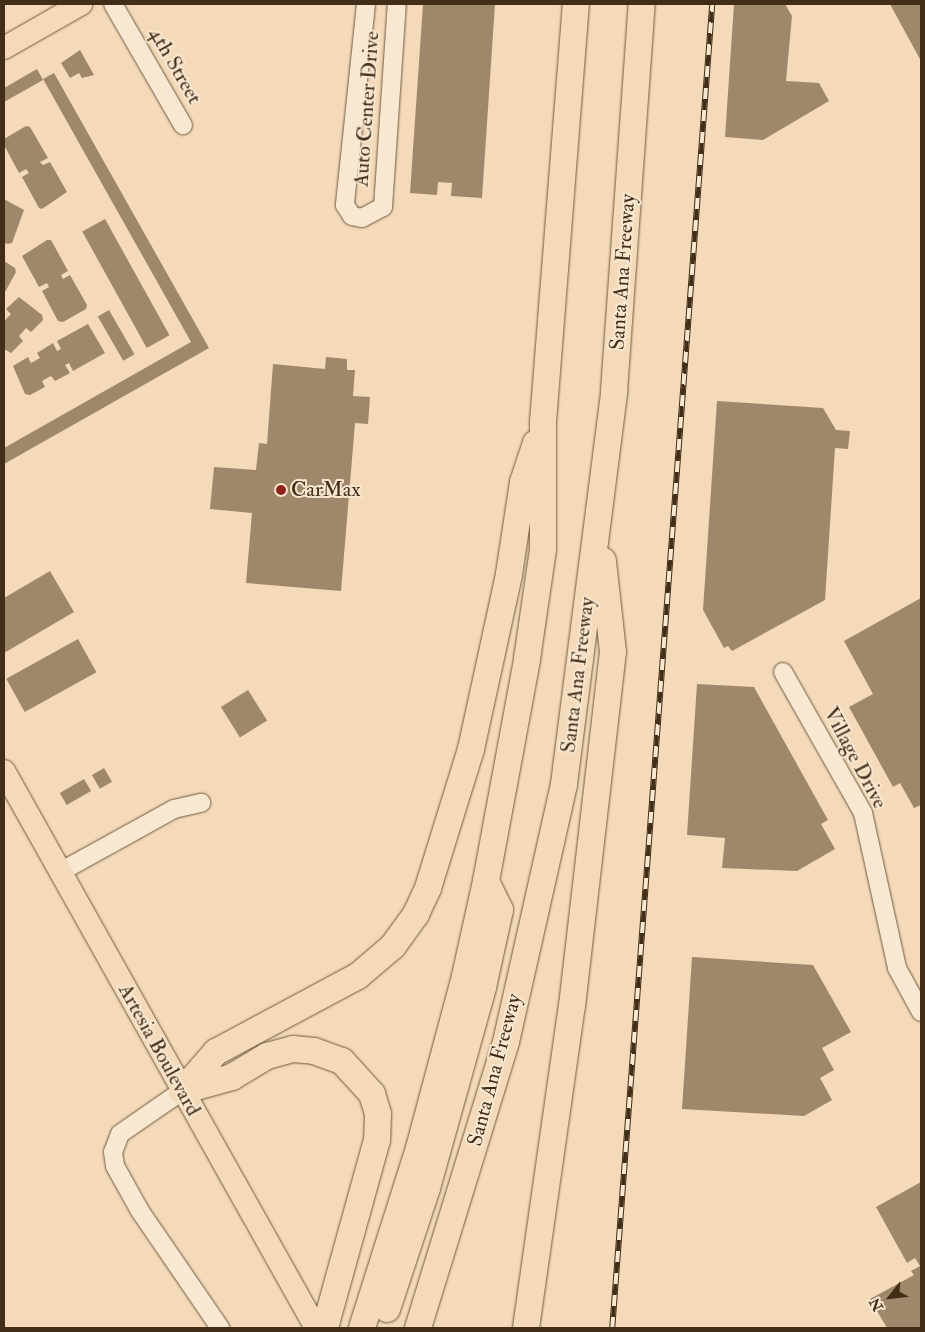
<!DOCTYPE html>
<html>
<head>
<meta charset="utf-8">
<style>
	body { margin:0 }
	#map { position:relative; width:925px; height:1332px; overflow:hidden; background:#f4dab8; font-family:"IM FELL Double Pica",serif }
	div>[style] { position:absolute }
	.building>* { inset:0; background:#9f876b; transform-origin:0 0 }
	.roads { filter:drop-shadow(0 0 1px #6e5940) drop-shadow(0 0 1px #6e5940) }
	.minor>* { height:18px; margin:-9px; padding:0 9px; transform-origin:9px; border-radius:9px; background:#f8e7d1 }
	.major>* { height:22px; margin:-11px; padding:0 11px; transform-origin:11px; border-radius:11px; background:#f4dab8 }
	.highway>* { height:26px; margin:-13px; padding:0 13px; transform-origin:13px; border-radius:13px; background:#f4dab8 }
	.rail>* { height:5.5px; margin-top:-2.75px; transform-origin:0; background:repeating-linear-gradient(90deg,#f8e7d1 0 11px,#422e18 0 22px); box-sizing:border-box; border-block:1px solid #422e18 }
	.dots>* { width:14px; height:14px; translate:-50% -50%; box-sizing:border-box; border:2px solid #f8e7d1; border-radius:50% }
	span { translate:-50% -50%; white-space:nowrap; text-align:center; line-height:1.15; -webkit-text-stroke:4px #f8e7d1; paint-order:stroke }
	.street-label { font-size:21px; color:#422e18 }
	.poi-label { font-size:21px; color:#422e18 }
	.left { translate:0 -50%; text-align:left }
	.frame { position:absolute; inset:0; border:5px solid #422e18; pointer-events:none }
	.north { position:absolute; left:865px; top:1272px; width:50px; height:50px; -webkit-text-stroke:4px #f8e7d1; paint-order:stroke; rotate:241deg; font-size:14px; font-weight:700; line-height:20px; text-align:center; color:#422e18 }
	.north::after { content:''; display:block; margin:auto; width:18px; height:22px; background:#422e18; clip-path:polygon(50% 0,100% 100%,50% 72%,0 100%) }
</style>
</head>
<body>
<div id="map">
	<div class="building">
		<i style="clip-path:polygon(423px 4px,495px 4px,482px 198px,451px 196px,452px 183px,438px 182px,437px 195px,410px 193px)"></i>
		<i style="clip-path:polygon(734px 4px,785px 4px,792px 16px,786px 81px,819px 83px,829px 101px,763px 140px,725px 137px)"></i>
		<i style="clip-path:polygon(891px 4px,921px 4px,921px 61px,891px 6px)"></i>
		<i style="clip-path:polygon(80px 50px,94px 75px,82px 78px,79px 73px,70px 78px,61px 63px)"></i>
		<i style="clip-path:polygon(37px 69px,43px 80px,4px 102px,4px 88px)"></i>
		<i style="clip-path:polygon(54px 73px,209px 348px,4px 464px,4px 448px,191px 342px,43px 79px)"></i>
		<i style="clip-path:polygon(26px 126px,30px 127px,48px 158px,40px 162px,43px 165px,50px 162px,67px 192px,42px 209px,39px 208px,22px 177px,29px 173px,26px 169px,19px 173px,4px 145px,4px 139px)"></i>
		<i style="clip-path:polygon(4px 199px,24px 210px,12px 243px,8px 244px,4px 243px)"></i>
		<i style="left:105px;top:219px;width:133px;height:26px;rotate:61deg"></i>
		<i style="clip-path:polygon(47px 240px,51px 240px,68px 271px,61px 275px,63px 279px,70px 275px,87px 305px,86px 309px,63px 322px,58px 321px,42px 291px,49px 287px,47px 283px,39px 287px,22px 256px)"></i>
		<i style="clip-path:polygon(4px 261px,15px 268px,16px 272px,4px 294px)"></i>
		<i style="clip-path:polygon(19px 297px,42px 315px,43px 320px,31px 332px,26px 328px,19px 336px,23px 341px,11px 353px,4px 349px,4px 321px,11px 314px,6px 309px)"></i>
		<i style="left:109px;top:310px;width:51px;height:13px;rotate:60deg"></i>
		<i style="clip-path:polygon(88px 324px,105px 353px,73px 371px,69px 363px,65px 365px,70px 373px,55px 381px,51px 376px,42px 381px,45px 387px,30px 395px,25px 394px,13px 366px,28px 357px,31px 363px,40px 358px,37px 353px,53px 343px,57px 351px,61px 349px,57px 341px)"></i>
		<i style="clip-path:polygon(326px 357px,347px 359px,347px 370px,355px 370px,353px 396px,370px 397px,368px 424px,355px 423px,341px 591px,246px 583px,252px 513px,210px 509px,214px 467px,256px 470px,259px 443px,267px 444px,273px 364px,325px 369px)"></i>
		<i style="clip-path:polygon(717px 401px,823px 408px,836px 430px,850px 431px,848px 449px,835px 448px,825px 600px,732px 651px,728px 646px,724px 648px,703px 610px)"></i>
		<i style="clip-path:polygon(50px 571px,74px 612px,4px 653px,4px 598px)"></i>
		<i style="clip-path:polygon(921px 598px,921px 805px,914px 808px,900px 783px,893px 787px,849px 707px,873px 694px,844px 641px)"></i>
		<i style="left:78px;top:639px;width:38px;height:82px;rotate:61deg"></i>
		<i style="clip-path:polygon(697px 684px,754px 687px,828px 820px,821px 824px,835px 849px,797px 871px,722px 868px,725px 838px,687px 835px)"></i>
		<i style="left:248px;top:690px;width:36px;height:32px;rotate:58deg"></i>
		<i style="left:104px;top:768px;width:16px;height:14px;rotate:60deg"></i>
		<i style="left:84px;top:779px;width:14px;height:28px;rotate:60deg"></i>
		<i style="clip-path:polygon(692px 957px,813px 965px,851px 1032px,822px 1048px,834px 1070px,820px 1078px,832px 1100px,804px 1116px,682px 1109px)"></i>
		<i style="clip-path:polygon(921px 1182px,921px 1328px,887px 1328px,870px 1299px,914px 1275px,911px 1271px,920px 1266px,915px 1258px,907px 1263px,876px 1207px)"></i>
	</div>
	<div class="roads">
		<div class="minor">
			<i style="left:113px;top:4px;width:140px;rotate:60deg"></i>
			<i style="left:366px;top:4px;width:202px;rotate:96deg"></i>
			<i style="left:345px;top:205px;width:13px;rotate:58deg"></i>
			<i style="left:352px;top:216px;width:10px;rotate:11deg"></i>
			<i style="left:362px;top:218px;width:24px;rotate:-28deg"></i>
			<i style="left:383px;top:207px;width:203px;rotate:-86.1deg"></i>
			<i style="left:783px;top:672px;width:162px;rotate:60.4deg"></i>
			<i style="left:863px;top:813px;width:159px;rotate:77.6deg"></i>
			<i style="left:897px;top:968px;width:50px;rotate:61.4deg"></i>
			<i style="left:60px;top:872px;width:130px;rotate:-28.9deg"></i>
			<i style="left:174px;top:809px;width:28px;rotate:-13deg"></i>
			<i style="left:182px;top:1091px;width:75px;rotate:145.3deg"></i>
			<i style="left:120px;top:1134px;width:19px;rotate:111deg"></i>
			<i style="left:113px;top:1152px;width:14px;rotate:82deg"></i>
			<i style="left:115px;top:1166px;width:51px;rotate:60.9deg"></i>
			<i style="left:140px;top:1211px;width:142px;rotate:55.6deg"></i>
		</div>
		<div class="major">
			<i style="left:4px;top:48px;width:89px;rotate:-29.7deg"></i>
			<i style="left:4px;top:771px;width:638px;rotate:60.74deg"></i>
		</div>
		<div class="highway">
			<i style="left:182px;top:1091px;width:52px;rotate:-48.9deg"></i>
			<i style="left:216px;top:1052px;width:161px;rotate:-28.2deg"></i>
			<i style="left:358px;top:976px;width:46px;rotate:-40.6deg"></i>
			<i style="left:393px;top:946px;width:39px;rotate:-54deg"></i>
			<i style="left:416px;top:914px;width:29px;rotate:-65deg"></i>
			<i style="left:428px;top:888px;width:145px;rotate:-72.8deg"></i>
			<i style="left:471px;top:749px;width:179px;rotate:-77.7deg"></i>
			<i style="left:509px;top:574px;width:93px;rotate:-81.3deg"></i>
			<i style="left:523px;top:482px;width:41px;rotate:-71.6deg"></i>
			<i style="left:182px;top:1091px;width:52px;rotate:-15.6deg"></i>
			<i style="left:232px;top:1077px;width:41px;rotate:-31deg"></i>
			<i style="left:267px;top:1056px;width:27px;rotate:-15deg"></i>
			<i style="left:293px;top:1049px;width:21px;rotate:5deg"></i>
			<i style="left:314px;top:1051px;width:30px;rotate:20deg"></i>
			<i style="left:342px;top:1061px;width:45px;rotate:47.7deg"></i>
			<i style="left:372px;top:1094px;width:21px;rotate:73deg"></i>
			<i style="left:378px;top:1114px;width:26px;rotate:92deg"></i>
			<i style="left:377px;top:1140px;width:195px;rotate:105.5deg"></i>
			<i style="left:387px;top:1309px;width:127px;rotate:-71.7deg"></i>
			<i style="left:427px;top:1188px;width:209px;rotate:-74.4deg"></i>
			<i style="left:483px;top:987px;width:79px;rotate:-77.6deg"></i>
			<i style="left:500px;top:910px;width:32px;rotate:-116deg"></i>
			<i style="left:362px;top:1328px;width:189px;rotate:-72.4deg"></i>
			<i style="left:419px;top:1148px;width:178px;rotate:-75deg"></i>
			<i style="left:465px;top:976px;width:97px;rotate:-77.5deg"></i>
			<i style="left:486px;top:881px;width:226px;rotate:-79.5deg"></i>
			<i style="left:527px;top:659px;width:111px;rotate:-81.7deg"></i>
			<i style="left:543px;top:549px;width:127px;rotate:-90deg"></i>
			<i style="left:543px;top:422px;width:419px;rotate:-85.5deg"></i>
			<i style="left:418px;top:1328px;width:299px;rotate:-72.9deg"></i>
			<i style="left:506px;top:1042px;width:264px;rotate:-77.3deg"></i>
			<i style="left:564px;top:784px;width:396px;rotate:-82.7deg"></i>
			<i style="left:614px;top:391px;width:388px;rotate:-85.9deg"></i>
			<i style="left:526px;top:1328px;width:325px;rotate:-81.9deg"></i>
			<i style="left:572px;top:1006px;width:356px;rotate:-83.4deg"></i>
			<i style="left:613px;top:652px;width:92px;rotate:-96.3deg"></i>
		</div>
	</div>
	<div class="rail">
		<i style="left:612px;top:1328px;width:1328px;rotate:-85.68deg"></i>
	</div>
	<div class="dots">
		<i style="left:281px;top:490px;background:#8f2418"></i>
	</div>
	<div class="street-label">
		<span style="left:175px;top:66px;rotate:60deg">4th Street</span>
		<span style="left:367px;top:109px;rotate:-86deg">Auto Center Drive</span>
		<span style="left:623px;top:272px;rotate:-86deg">Santa Ana Freeway</span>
		<span style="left:578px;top:675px;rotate:-83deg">Santa Ana Freeway</span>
		<span style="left:855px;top:758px;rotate:62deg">Village Drive</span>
		<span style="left:159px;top:1050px;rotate:61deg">Artesia Boulevard</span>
		<span style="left:495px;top:1070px;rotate:-75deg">Santa Ana Freeway</span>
	</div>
	<div class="poi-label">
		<span class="left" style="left:291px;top:490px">CarMax</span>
	</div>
	<div class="frame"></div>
	<div class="north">N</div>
</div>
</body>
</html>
